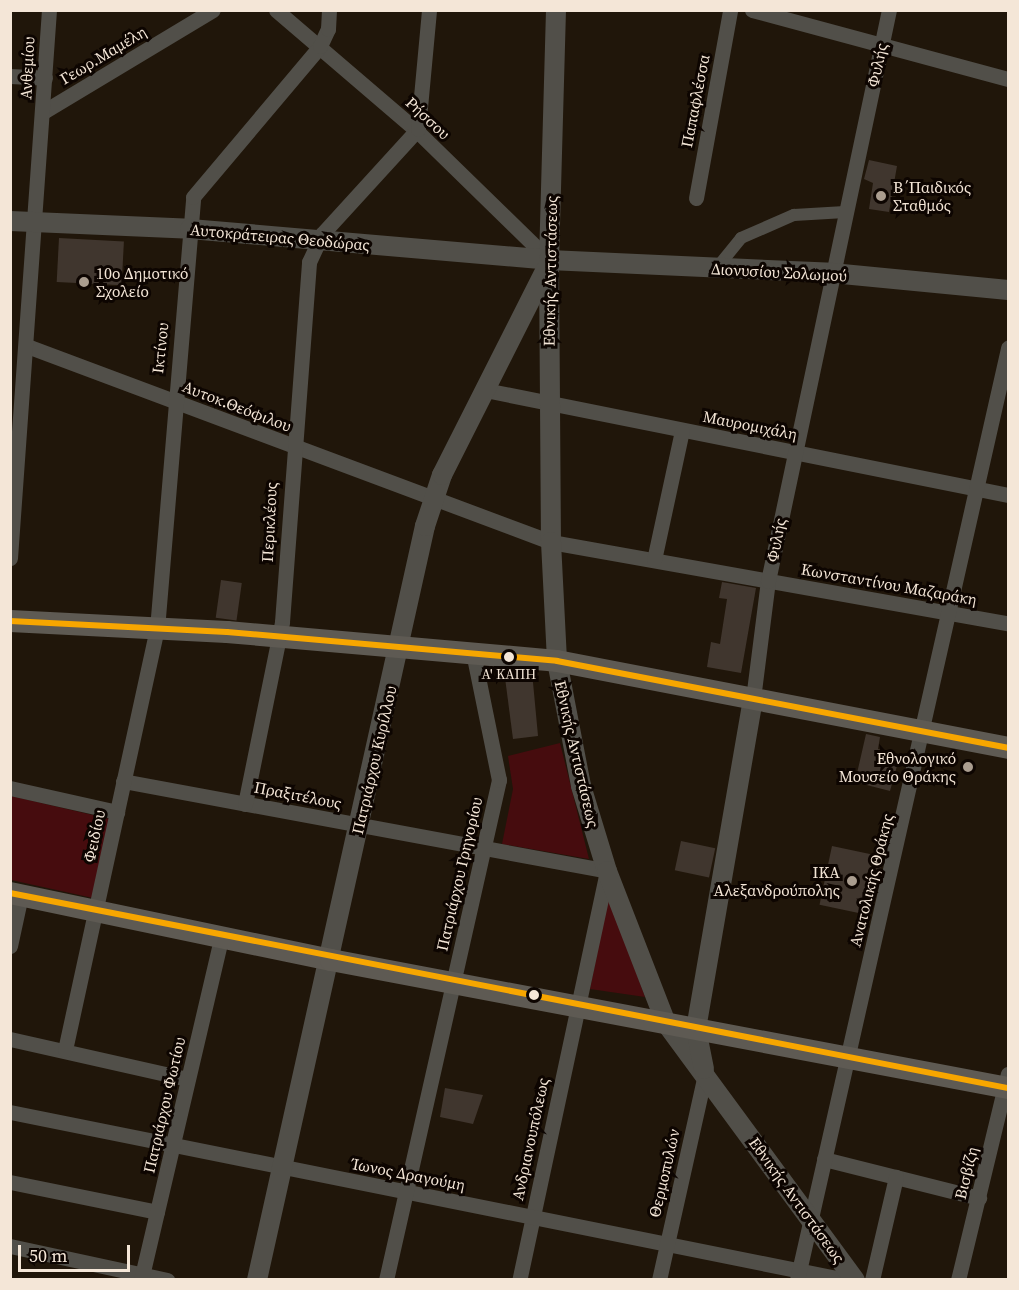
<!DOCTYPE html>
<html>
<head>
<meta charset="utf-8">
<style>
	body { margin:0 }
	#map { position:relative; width:1019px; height:1290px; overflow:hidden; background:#20160a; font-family:"Source Serif 4",serif }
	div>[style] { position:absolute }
	.green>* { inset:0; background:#460c0e }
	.building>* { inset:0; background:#40362e; transform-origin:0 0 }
	.pedestrian>* { height:12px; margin:-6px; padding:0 6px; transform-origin:6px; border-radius:6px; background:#514f49 }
	.minor>* { height:15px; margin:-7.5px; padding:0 7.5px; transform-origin:7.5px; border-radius:7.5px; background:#514f49 }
	.tertiary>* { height:20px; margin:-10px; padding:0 10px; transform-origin:10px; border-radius:10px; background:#514f49 }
	.secondary>* { height:22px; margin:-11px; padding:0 11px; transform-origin:11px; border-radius:11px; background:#5e5a53 }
	.bus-1>* { height:6px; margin:-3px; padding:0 3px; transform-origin:3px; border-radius:3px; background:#f7a600 }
	.dots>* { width:16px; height:16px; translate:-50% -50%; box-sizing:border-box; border:3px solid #0d0501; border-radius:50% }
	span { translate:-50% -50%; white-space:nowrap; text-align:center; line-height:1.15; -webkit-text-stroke:6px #0d0501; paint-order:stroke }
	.bus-label { font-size:14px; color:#f4e6d7 }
	.street-label { font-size:16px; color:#f4e6d7 }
	.poi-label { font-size:16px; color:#f4e6d7 }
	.left { translate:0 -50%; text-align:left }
	.right { translate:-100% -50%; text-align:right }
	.frame { position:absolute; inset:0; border:12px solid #f4e6d7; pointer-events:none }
	.scale { position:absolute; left:18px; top:1245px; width:112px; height:27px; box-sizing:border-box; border:3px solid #f4e6d7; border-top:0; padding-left:8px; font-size:18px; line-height:21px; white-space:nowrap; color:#f4e6d7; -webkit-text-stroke:4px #0d0501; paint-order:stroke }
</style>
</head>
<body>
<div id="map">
	<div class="green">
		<i style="clip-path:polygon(560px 743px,589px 859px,502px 844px,513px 789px,508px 756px)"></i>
		<i style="clip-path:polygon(11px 796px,110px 819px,93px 898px,11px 880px)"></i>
		<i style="clip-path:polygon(609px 893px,618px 921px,645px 997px,590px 989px)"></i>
	</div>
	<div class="building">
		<i style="clip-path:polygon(869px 160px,897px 166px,889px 212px,869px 209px,873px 183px,864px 179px)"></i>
		<i style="left:59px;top:238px;width:65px;height:44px;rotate:3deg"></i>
		<i style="left:221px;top:580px;width:21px;height:38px;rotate:8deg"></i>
		<i style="clip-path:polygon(722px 582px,756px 588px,741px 673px,707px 667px,711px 642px,720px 644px,727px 599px,719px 598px)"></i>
		<i style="clip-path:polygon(504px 670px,532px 672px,538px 736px,513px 739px)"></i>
		<i style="clip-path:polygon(866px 734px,880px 737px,878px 749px,900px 755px,890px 791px,855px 782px)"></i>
		<i style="left:681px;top:841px;width:35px;height:30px;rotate:12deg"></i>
		<i style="left:832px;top:846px;width:52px;height:60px;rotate:12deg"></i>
		<i style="clip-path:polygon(445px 1088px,483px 1095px,473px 1124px,440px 1117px)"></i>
	</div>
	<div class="pedestrian">
		<i style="left:716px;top:269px;width:40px;rotate:-51deg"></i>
		<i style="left:741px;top:238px;width:58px;rotate:-23.5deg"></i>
		<i style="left:794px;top:215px;width:51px;rotate:-3.4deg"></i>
	</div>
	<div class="minor">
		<i style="left:276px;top:10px;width:186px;rotate:40.6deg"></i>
		<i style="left:417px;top:131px;width:185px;rotate:44.3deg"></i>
		<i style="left:752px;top:10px;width:265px;rotate:15.1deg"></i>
		<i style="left:10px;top:76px;width:35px;rotate:3deg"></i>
		<i style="left:43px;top:112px;width:198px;rotate:-31deg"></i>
		<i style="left:696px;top:198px;width:191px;rotate:-79.7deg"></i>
		<i style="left:27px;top:346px;width:559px;rotate:20.51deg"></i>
		<i style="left:551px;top:542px;width:464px;rotate:10.1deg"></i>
		<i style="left:485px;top:390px;width:533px;rotate:11.35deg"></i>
		<i style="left:10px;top:558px;width:549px;rotate:-85.93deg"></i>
		<i style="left:654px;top:560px;width:132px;rotate:-77.8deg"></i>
		<i style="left:753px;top:699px;width:119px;rotate:-82.8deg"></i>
		<i style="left:768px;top:581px;width:584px;rotate:-78.04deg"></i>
		<i style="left:123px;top:781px;width:492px;rotate:10.5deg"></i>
		<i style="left:607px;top:871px;width:418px;rotate:102.1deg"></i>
		<i style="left:10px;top:788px;width:110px;rotate:12.6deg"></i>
		<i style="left:245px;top:804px;width:186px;rotate:-78.5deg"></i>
		<i style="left:282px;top:622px;width:361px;rotate:-85.7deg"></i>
		<i style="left:309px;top:262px;width:31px;rotate:-65deg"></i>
		<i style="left:322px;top:234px;width:142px;rotate:-47.6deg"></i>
		<i style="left:418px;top:129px;width:120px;rotate:-84.7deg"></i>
		<i style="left:10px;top:946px;width:52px;rotate:-77.8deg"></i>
		<i style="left:10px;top:1039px;width:182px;rotate:12.7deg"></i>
		<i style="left:65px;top:1050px;width:431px;rotate:-77.7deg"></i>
		<i style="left:157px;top:629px;width:433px;rotate:-85.2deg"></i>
		<i style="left:193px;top:197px;width:197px;rotate:-49.9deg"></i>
		<i style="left:320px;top:46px;width:19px;rotate:-65deg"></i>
		<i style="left:328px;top:29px;width:19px;rotate:-87deg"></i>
		<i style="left:10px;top:1112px;width:853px;rotate:11.36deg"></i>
		<i style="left:824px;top:1159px;width:160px;rotate:14.1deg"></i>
		<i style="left:10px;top:1182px;width:150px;rotate:11.5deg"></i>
		<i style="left:10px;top:1246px;width:161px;rotate:12.2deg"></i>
		<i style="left:141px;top:1280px;width:351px;rotate:-76.8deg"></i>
		<i style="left:386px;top:1280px;width:513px;rotate:-77.27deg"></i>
		<i style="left:499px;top:780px;width:131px;rotate:-101.5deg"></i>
		<i style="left:659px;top:1280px;width:211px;rotate:-77.4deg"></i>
		<i style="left:797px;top:1280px;width:956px;rotate:-77.24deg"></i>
		<i style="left:872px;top:1280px;width:106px;rotate:-76.9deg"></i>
		<i style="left:958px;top:1280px;width:212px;rotate:-76.4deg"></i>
	</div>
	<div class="tertiary">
		<i style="left:556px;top:10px;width:250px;rotate:91.6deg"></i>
		<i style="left:549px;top:260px;width:282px;rotate:89.6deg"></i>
		<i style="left:551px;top:542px;width:119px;rotate:87.1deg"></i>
		<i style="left:557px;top:661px;width:127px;rotate:79.1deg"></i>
		<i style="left:581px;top:786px;width:89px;rotate:73deg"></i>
		<i style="left:607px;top:871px;width:163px;rotate:68.8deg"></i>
		<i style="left:666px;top:1023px;width:319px;rotate:53.7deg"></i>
		<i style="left:10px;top:221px;width:180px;rotate:2.5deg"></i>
		<i style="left:190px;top:229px;width:360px;rotate:4.9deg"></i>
		<i style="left:549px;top:260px;width:283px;rotate:2.6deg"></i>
		<i style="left:832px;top:273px;width:177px;rotate:5.5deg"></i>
		<i style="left:704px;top:1069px;width:41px;rotate:-101.3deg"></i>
		<i style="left:696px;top:1029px;width:335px;rotate:-80.2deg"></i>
		<i style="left:257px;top:1280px;width:772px;rotate:-77.44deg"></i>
		<i style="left:425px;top:526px;width:54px;rotate:-71.6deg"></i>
		<i style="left:442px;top:475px;width:231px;rotate:-63.2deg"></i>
	</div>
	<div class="secondary">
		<i style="left:10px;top:621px;width:217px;rotate:2.9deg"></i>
		<i style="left:227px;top:632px;width:331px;rotate:5deg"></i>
		<i style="left:557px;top:661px;width:459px;rotate:10.9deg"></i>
		<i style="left:10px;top:893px;width:328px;rotate:11.8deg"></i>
		<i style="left:331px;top:960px;width:689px;rotate:10.71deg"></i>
	</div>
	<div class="bus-1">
		<i style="left:10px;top:621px;width:217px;rotate:2.9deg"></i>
		<i style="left:227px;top:632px;width:331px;rotate:5deg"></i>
		<i style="left:557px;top:661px;width:459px;rotate:10.9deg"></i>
		<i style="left:10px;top:893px;width:1017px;rotate:11.06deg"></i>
	</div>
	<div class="dots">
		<i style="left:881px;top:196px;background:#aa9d8f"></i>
		<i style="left:84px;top:282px;background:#aa9d8f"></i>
		<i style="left:509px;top:657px;background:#f4e6d7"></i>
		<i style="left:968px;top:767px;background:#aa9d8f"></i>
		<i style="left:852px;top:881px;background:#aa9d8f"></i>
		<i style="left:534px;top:995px;background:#f4e6d7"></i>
	</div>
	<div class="bus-label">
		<span style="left:509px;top:674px">Α' ΚΑΠΗ</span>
	</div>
	<div class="street-label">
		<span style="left:103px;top:55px;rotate:-31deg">Γεωρ.Μαμέλη</span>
		<span style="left:877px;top:65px;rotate:-78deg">Φυλής</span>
		<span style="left:27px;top:68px;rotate:-87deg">Ανθεμίου</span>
		<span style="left:695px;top:101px;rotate:-79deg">Παπαφλέσσα</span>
		<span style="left:428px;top:118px;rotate:43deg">Ρήσσου</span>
		<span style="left:280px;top:237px;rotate:5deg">Αυτοκράτειρας Θεοδώρας</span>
		<span style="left:550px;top:271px;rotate:-89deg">Εθνικής Αντιστάσεως</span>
		<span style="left:779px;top:272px;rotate:3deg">Διονυσίου Σολωμού</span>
		<span style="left:160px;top:348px;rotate:-84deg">Ικτίνου</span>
		<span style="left:237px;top:406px;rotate:21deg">Αυτοκ.Θεόφιλου</span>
		<span style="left:750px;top:425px;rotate:11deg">Μαυρομιχάλη</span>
		<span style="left:269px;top:522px;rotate:-87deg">Περικλέους</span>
		<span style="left:776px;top:540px;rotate:-79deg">Φυλής</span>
		<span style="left:889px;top:584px;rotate:10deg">Κωνσταντίνου Μαζαράκη</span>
		<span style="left:577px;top:754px;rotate:77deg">Εθνικής Αντιστάσεως</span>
		<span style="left:374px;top:760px;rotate:-77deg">Πατριάρχου Κυρίλλου</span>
		<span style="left:298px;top:795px;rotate:11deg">Πραξιτέλους</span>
		<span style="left:94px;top:836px;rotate:-78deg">Φειδίου</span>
		<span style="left:459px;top:874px;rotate:-77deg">Πατριάρχου Γρηγορίου</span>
		<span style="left:871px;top:880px;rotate:-76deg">Ανατολικής Θράκης</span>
		<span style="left:164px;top:1105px;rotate:-77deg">Πατριάρχου Φωτίου</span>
		<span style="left:530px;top:1139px;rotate:-78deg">Ανδριανουπόλεως</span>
		<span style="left:664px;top:1173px;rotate:-77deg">Θερμοπυλών</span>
		<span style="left:966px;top:1173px;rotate:-76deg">Βισβίζη</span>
		<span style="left:408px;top:1174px;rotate:11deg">Ίωνος Δραγούμη</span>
		<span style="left:797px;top:1200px;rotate:54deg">Εθνικής Αντιστάσεως</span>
	</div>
	<div class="poi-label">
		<span class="left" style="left:893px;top:196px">Β΄Παιδικός<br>Σταθμός</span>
		<span class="left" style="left:96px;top:282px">10ο Δημοτικό<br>Σχολείο</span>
		<span class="right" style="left:956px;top:767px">Εθνολογικό<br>Μουσείο Θράκης</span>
		<span class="right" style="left:840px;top:881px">ΙΚΑ<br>Αλεξανδρούπολης</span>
	</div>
	<div class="frame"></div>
	<div class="scale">50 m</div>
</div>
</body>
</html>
